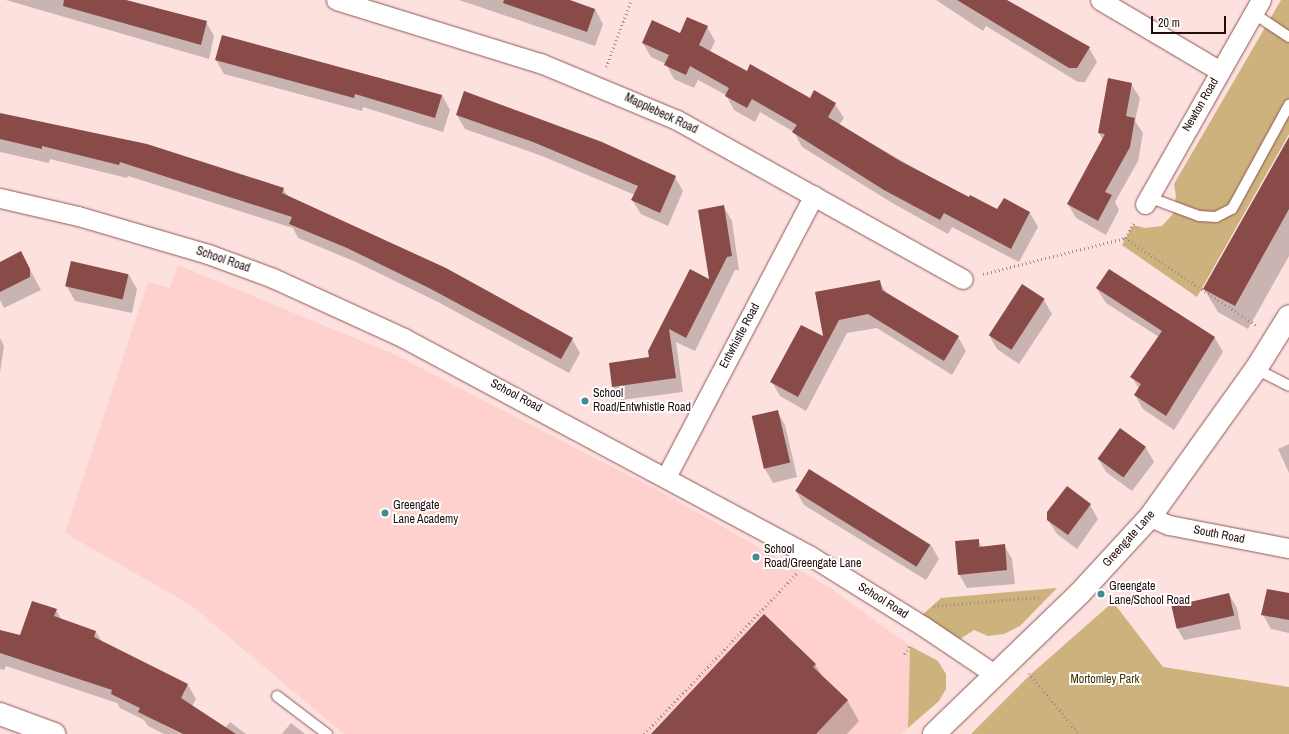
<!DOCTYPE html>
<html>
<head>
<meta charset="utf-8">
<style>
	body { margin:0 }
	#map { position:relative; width:1289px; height:734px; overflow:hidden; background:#fce1df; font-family:"Archivo Narrow",sans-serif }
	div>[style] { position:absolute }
	.built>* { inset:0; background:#fed1ce }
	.green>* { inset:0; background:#cdb27d }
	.shadow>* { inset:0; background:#0003 }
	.building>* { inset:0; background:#894b48; transform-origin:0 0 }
	.path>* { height:2.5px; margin-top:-1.25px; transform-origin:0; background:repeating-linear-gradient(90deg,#a38b89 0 1px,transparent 0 4px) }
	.roads { filter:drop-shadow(0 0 1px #8e5653) drop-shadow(0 0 1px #8e5653) }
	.service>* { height:10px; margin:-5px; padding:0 5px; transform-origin:5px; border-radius:5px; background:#fff }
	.minor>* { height:19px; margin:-9.5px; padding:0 9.5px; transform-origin:9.5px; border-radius:9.5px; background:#fff }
	.tertiary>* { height:22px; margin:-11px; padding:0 11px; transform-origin:11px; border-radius:11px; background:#fff }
	.dots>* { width:11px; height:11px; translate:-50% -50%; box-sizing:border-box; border:2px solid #fff; border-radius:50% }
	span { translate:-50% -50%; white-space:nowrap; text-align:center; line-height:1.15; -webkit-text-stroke:4px #fff; paint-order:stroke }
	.street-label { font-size:12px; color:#230d0c }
	.poi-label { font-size:12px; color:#230d0c }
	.left { translate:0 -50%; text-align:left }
	.park-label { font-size:12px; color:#473300 }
	.scale { position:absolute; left:1151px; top:16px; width:75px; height:18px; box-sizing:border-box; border:2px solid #230d0c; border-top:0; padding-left:5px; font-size:12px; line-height:14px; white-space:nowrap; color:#230d0c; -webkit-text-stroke:3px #fff; paint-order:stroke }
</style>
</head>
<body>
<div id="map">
	<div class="built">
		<i style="clip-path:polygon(178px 265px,396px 355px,663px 493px,829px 587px,910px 646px,908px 728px,902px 734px,344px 734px,192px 606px,65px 533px,148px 282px,170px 288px)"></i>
	</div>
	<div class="green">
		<i style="clip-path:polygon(1281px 0,1289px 0,1289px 134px,1197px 297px,1122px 245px,1133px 225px,1145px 228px,1162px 226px,1173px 214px,1176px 196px,1174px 184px)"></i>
		<i style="clip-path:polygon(1057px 588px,1020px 626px,1004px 634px,988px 636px,974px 630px,957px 641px,921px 616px,941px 598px)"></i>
		<i style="clip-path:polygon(1113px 602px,1163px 667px,1289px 687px,1289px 734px,971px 734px,1030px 675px)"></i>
		<i style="clip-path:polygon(910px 646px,938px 661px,946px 674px,946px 689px,939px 701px,908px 728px)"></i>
	</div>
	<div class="shadow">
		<i style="clip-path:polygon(6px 0,126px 0,206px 22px,214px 36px,209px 59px)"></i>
		<i style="clip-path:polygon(459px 0,565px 0,595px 9px,603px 24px,595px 46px)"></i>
		<i style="clip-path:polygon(936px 0,1006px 0,1089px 48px,1097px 62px,1085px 82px,1078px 82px,986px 26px,983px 31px)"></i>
		<i style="clip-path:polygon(707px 27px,715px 41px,710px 52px,747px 73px,810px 99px,835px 104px,844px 118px,839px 125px,969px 199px,998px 210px,1004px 199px,1030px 213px,1038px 227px,1019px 262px,952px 227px,948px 234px,894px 204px,802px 147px,794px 132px,760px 112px,755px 122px,734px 110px,726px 95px,698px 80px,694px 88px,674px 79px,666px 64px,651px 57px,643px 43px)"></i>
		<i style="clip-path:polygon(223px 36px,442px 95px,450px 110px,443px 132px,363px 107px,362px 111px,224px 74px,216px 60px)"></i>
		<i style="clip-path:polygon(1131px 84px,1140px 98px,1135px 121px,1143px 133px,1138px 161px,1115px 202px,1119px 210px,1106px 235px,1076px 218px,1068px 204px,1103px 140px,1099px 133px)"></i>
		<i style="clip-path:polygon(0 114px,147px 145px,283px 189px,288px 196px,572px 339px,580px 353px,569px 373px,438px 302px,356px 262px,298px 238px,293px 228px,128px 176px,127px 178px,50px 159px,49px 163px,0 152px)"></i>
		<i style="clip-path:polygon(457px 115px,675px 177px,683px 191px,668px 226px,641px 214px,632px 200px,635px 195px,542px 156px,465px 129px)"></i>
		<i style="clip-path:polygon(1289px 139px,1289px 256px,1248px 329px,1218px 312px,1204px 289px)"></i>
		<i style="clip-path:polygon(724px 207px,732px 221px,739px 270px,735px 270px,695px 351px,676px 342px,683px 392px,621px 400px,613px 386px,650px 358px,649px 352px,711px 280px)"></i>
		<i style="clip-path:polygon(21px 253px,41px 290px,4px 308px,0 300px,0 263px)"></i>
		<i style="clip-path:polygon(1109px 271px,1215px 338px,1223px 352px,1174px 430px,1143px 409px,1135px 395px,1139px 389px,1132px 377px,1159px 337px,1106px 303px,1097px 289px)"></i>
		<i style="clip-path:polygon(129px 275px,137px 289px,132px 313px,75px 301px,67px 287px)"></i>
		<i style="clip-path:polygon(879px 281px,887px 294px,958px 337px,966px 351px,952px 375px,877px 328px,847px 333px,806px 411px,780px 396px,772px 382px,824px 338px,816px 292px)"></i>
		<i style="clip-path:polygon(1044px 300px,1052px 314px,1019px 364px,997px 349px,989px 335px)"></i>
		<i style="clip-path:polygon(0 338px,4px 346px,0 373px)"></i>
		<i style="clip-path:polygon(777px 411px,785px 425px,797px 477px,773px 483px,765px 469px,753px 417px)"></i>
		<i style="clip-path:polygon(1120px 429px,1146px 448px,1154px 462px,1132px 491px,1106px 472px,1098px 458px)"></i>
		<i style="clip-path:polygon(1289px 444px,1289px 473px,1278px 449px)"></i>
		<i style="clip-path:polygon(810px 470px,931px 545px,939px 559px,926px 580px,804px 505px,796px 491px)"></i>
		<i style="clip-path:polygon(1090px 505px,1098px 519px,1077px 549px,1057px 534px,1048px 520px)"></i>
		<i style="clip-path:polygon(978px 540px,982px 547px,1004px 545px,1012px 559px,1015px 584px,967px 588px,959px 574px)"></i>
		<i style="clip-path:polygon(1229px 594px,1237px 608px,1241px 629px,1184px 640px,1176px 626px)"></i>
		<i style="clip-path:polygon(1289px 594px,1289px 633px,1271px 629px,1263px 615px)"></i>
		<i style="clip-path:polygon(56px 610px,62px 620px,96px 632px,102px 642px,188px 685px,196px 699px,192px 706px,225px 728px,230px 722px,246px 734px,183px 734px,143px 713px,181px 734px,164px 734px,148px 726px,144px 720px,120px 708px,117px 703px,6px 666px,4px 670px,0 669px,0 631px,21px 636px)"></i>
		<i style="clip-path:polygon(815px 664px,823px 678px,847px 700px,859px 721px,847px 734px,654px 734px)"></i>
		<i style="clip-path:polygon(291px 723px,305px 734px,282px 734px)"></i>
	</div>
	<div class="building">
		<i style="clip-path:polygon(64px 0,126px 0,207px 21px,201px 45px,63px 6px)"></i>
		<i style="clip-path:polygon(504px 0,570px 0,595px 9px,587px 32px,503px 3px)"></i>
		<i style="clip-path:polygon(957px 0,1007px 0,1090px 47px,1077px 68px,1069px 68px)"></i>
		<i style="clip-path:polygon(687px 17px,708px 26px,699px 45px,747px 71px,750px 64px,810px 98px,814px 90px,836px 103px,828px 117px,900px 161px,969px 197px,970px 195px,997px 209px,1004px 198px,1030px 212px,1011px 249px,944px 213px,940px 220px,884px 190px,792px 132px,797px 125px,752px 99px,747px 108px,725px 96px,729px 88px,690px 66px,686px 75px,664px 65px,669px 55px,642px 43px,652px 20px,680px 33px)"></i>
		<i style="clip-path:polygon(222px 35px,442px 95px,435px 118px,355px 94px,354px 98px,215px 60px)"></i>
		<i style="clip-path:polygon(1108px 78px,1132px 83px,1126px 116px,1135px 118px,1130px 147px,1105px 192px,1112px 195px,1098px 221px,1067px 204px,1105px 134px,1098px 133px)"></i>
		<i style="clip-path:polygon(464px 91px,602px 142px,676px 176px,660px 213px,631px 200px,638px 186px,533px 142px,456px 115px)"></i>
		<i style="clip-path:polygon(0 113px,147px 144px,284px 188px,282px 193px,446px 268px,573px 338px,561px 359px,429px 288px,347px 248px,289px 224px,292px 217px,120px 162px,119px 165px,42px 146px,42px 149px,0 139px)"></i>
		<i style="clip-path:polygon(1289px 137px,1289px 209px,1235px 306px,1203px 289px)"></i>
		<i style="clip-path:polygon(724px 205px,732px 256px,727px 257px,686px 338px,669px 329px,676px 378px,612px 387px,609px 363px,649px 357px,648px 351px,690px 269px,709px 279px,698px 210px)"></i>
		<i style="clip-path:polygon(21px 251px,30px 269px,30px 277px,0 292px,0 262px)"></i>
		<i style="left:71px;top:261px;width:59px;height:26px;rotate:13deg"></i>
		<i style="clip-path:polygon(1109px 269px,1215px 337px,1166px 416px,1134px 395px,1141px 384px,1130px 377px,1162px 331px,1096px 288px)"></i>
		<i style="clip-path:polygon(880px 280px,882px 290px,959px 336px,944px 361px,868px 314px,839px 320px,798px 397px,770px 382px,801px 325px,823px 336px,815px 292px)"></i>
		<i style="left:1022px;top:284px;width:27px;height:61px;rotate:33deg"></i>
		<i style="left:778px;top:410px;width:54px;height:27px;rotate:77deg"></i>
		<i style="left:1120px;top:428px;width:32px;height:38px;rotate:36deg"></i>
		<i style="left:809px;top:469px;width:143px;height:26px;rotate:32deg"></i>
		<i style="clip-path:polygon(1067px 486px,1091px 504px,1068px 535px,1047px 520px,1047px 512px)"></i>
		<i style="clip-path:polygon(979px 539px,979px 547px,1005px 544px,1007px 570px,958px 575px,955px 541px)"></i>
		<i style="clip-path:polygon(1267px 589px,1289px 593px,1289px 620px,1261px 615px)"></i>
		<i style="left:1229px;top:593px;width:23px;height:59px;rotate:77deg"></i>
		<i style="clip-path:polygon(32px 601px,57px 609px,54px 616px,96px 631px,94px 637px,188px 684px,181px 698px,236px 734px,183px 734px,138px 712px,140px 708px,111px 694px,112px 690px,0 653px,0 630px,20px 635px)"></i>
		<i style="clip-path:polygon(764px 614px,816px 664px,813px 667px,848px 700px,816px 734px,651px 734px)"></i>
	</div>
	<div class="path">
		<i style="left:606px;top:67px;width:72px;rotate:-69.5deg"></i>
		<i style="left:1125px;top:238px;width:157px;rotate:33.6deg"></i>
		<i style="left:983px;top:274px;width:146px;rotate:-14.2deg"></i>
		<i style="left:1125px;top:238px;width:17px;rotate:-59deg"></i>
		<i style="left:934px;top:606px;width:106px;rotate:-4.9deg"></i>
		<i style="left:904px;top:654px;width:12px;rotate:-55deg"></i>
		<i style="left:1029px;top:673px;width:79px;rotate:50.7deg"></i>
		<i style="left:644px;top:734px;width:221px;rotate:-46.5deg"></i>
	</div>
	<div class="roads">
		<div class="service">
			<i style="left:1253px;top:13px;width:43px;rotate:33.7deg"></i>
			<i style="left:1148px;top:197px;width:54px;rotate:20.4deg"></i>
			<i style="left:1199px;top:216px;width:17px;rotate:3deg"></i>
			<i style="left:1216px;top:217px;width:18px;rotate:-27deg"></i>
			<i style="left:1232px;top:209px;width:119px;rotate:-61.3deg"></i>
			<i style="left:1256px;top:369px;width:37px;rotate:27deg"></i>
			<i style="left:277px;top:696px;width:63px;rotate:37.2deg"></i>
		</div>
		<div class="minor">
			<i style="left:336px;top:0;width:214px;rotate:17.2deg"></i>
			<i style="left:540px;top:63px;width:148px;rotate:22.6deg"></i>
			<i style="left:677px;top:120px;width:327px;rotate:29.1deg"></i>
			<i style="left:1100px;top:0;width:139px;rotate:30.6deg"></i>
			<i style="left:0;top:198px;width:80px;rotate:13deg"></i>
			<i style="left:78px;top:216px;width:135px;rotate:16.3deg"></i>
			<i style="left:208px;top:254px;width:69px;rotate:20.3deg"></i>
			<i style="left:273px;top:278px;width:144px;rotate:24.6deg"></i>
			<i style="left:404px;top:338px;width:459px;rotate:28.2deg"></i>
			<i style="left:809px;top:555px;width:134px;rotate:31.9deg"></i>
			<i style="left:923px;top:626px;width:88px;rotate:33.9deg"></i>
			<i style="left:1145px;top:204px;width:235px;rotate:-60.4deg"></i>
			<i style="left:666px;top:477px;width:318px;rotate:-62.3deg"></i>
			<i style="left:1150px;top:517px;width:21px;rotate:23deg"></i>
			<i style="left:1169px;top:525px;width:122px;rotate:10.9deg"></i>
		</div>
		<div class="tertiary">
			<i style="left:0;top:714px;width:58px;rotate:20.3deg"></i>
			<i style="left:934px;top:734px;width:203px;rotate:-44deg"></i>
			<i style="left:1080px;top:593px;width:103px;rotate:-47.4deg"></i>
			<i style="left:1150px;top:517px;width:182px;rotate:-54.4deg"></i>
			<i style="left:1256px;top:369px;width:62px;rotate:-58.1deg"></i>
		</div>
	</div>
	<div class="dots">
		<i style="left:585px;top:401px;background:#448b92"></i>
		<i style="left:385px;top:513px;background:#448b92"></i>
		<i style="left:756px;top:557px;background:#448b92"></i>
		<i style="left:1101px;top:594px;background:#448b92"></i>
	</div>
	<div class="street-label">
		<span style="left:1201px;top:105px;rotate:-60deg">Newton Road</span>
		<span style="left:661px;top:114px;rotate:25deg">Mapplebeck Road</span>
		<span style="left:223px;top:260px;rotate:19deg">School Road</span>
		<span style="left:740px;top:336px;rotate:-62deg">Entwhistle Road</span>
		<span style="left:516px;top:396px;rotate:28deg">School Road</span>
		<span style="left:1219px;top:535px;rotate:11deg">South Road</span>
		<span style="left:1129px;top:539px;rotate:-48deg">Greengate Lane</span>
		<span style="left:883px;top:601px;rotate:32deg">School Road</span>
	</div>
	<div class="poi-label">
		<span class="left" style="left:593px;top:401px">School<br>Road/Entwhistle Road</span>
		<span class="left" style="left:393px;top:513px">Greengate<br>Lane Academy</span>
		<span class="left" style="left:764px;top:557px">School<br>Road/Greengate Lane</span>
		<span class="left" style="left:1109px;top:594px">Greengate<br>Lane/School Road</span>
	</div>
	<div class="park-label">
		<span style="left:1105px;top:680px">Mortomley Park</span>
	</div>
	<div class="scale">20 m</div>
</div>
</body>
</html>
